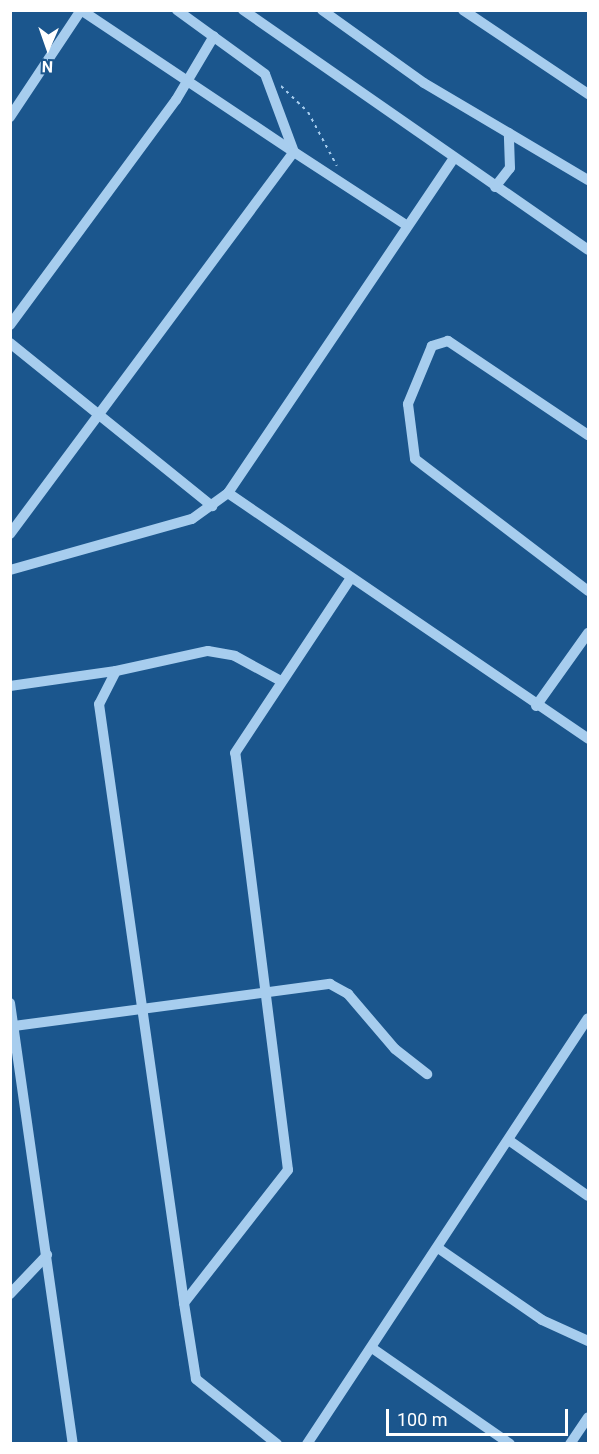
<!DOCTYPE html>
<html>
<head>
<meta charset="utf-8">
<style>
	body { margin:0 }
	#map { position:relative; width:599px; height:1454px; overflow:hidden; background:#1b568d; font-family:Roboto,sans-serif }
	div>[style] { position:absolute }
	.path>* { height:2px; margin-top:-1px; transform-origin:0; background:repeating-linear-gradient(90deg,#a7cdee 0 3px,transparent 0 7.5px) }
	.minor>* { height:10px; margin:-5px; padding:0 5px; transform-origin:5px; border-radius:5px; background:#a7cdee }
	span { translate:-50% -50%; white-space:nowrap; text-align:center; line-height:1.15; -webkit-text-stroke:4.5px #1b568d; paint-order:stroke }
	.frame { position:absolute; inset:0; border:12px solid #fff; pointer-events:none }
	.north { position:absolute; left:18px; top:18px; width:60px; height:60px; -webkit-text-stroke:4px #1b568d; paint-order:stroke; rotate:182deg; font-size:16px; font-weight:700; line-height:24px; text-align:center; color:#fff }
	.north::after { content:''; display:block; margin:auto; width:21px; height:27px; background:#fff; clip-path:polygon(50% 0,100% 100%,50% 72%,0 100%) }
	.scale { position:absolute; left:386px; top:1409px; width:182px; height:27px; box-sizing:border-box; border:3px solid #fff; border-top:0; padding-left:8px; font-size:18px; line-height:21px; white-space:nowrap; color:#fff; -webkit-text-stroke:4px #1b568d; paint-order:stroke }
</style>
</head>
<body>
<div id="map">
	<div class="path">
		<i style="left:281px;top:86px;width:37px;rotate:44deg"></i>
		<i style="left:308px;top:112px;width:61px;rotate:61.8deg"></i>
	</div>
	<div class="minor">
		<i style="left:81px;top:10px;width:256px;rotate:33.7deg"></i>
		<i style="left:294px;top:152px;width:83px;rotate:-110.4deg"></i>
		<i style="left:265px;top:74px;width:109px;rotate:-144deg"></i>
		<i style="left:243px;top:10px;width:420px;rotate:34.8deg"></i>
		<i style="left:322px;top:10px;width:125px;rotate:35.6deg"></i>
		<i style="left:424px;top:83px;width:191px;rotate:30.6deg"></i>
		<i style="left:463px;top:10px;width:151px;rotate:33.9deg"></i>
		<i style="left:10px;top:117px;width:128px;rotate:-56.4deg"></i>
		<i style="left:495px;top:187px;width:24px;rotate:-52deg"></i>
		<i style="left:510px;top:168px;width:35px;rotate:-92deg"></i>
		<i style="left:10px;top:325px;width:280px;rotate:-53.6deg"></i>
		<i style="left:176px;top:100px;width:74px;rotate:-59.3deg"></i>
		<i style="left:10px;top:343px;width:260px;rotate:38.9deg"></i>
		<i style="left:588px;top:435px;width:169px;rotate:-146.1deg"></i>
		<i style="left:448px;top:341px;width:17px;rotate:163deg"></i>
		<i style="left:432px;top:346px;width:63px;rotate:112.5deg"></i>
		<i style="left:408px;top:404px;width:55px;rotate:82.7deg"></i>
		<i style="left:415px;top:459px;width:218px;rotate:37.3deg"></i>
		<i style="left:228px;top:493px;width:436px;rotate:34.3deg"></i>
		<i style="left:10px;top:534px;width:476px;rotate:-53.4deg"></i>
		<i style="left:294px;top:152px;width:134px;rotate:33.1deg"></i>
		<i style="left:10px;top:570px;width:189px;rotate:-15.7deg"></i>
		<i style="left:192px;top:519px;width:44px;rotate:-35.8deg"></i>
		<i style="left:228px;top:493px;width:403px;rotate:-56deg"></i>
		<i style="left:116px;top:671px;width:94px;rotate:-12.3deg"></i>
		<i style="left:208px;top:651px;width:27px;rotate:10deg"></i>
		<i style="left:235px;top:656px;width:50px;rotate:28.6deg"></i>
		<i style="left:10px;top:686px;width:107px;rotate:-8.1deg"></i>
		<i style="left:116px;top:671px;width:37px;rotate:117deg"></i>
		<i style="left:99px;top:704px;width:605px;rotate:81.92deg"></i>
		<i style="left:536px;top:706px;width:90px;rotate:-54.5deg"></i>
		<i style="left:10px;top:1003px;width:445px;rotate:81.9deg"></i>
		<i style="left:14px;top:1026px;width:319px;rotate:-7.6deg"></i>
		<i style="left:330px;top:984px;width:21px;rotate:29deg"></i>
		<i style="left:348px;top:994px;width:72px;rotate:49.5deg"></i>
		<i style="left:395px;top:1049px;width:41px;rotate:38deg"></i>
		<i style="left:510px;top:1141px;width:95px;rotate:35.2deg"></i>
		<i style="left:438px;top:1248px;width:126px;rotate:34.7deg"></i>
		<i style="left:542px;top:1320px;width:51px;rotate:24.5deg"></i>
		<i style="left:10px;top:1294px;width:54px;rotate:-46.5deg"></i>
		<i style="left:372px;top:1348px;width:168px;rotate:34.8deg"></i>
		<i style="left:277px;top:1444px;width:104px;rotate:-141.3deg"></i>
		<i style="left:196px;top:1379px;width:77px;rotate:-99deg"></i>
		<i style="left:184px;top:1303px;width:169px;rotate:-52deg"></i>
		<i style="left:288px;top:1170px;width:420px;rotate:-97.2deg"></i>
		<i style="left:235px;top:753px;width:209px;rotate:-56.5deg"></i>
		<i style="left:307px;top:1444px;width:510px;rotate:-56.59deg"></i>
		<i style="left:570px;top:1444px;width:32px;rotate:-56deg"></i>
	</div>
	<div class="frame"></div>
	<div class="north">N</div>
	<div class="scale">100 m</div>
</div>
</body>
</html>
